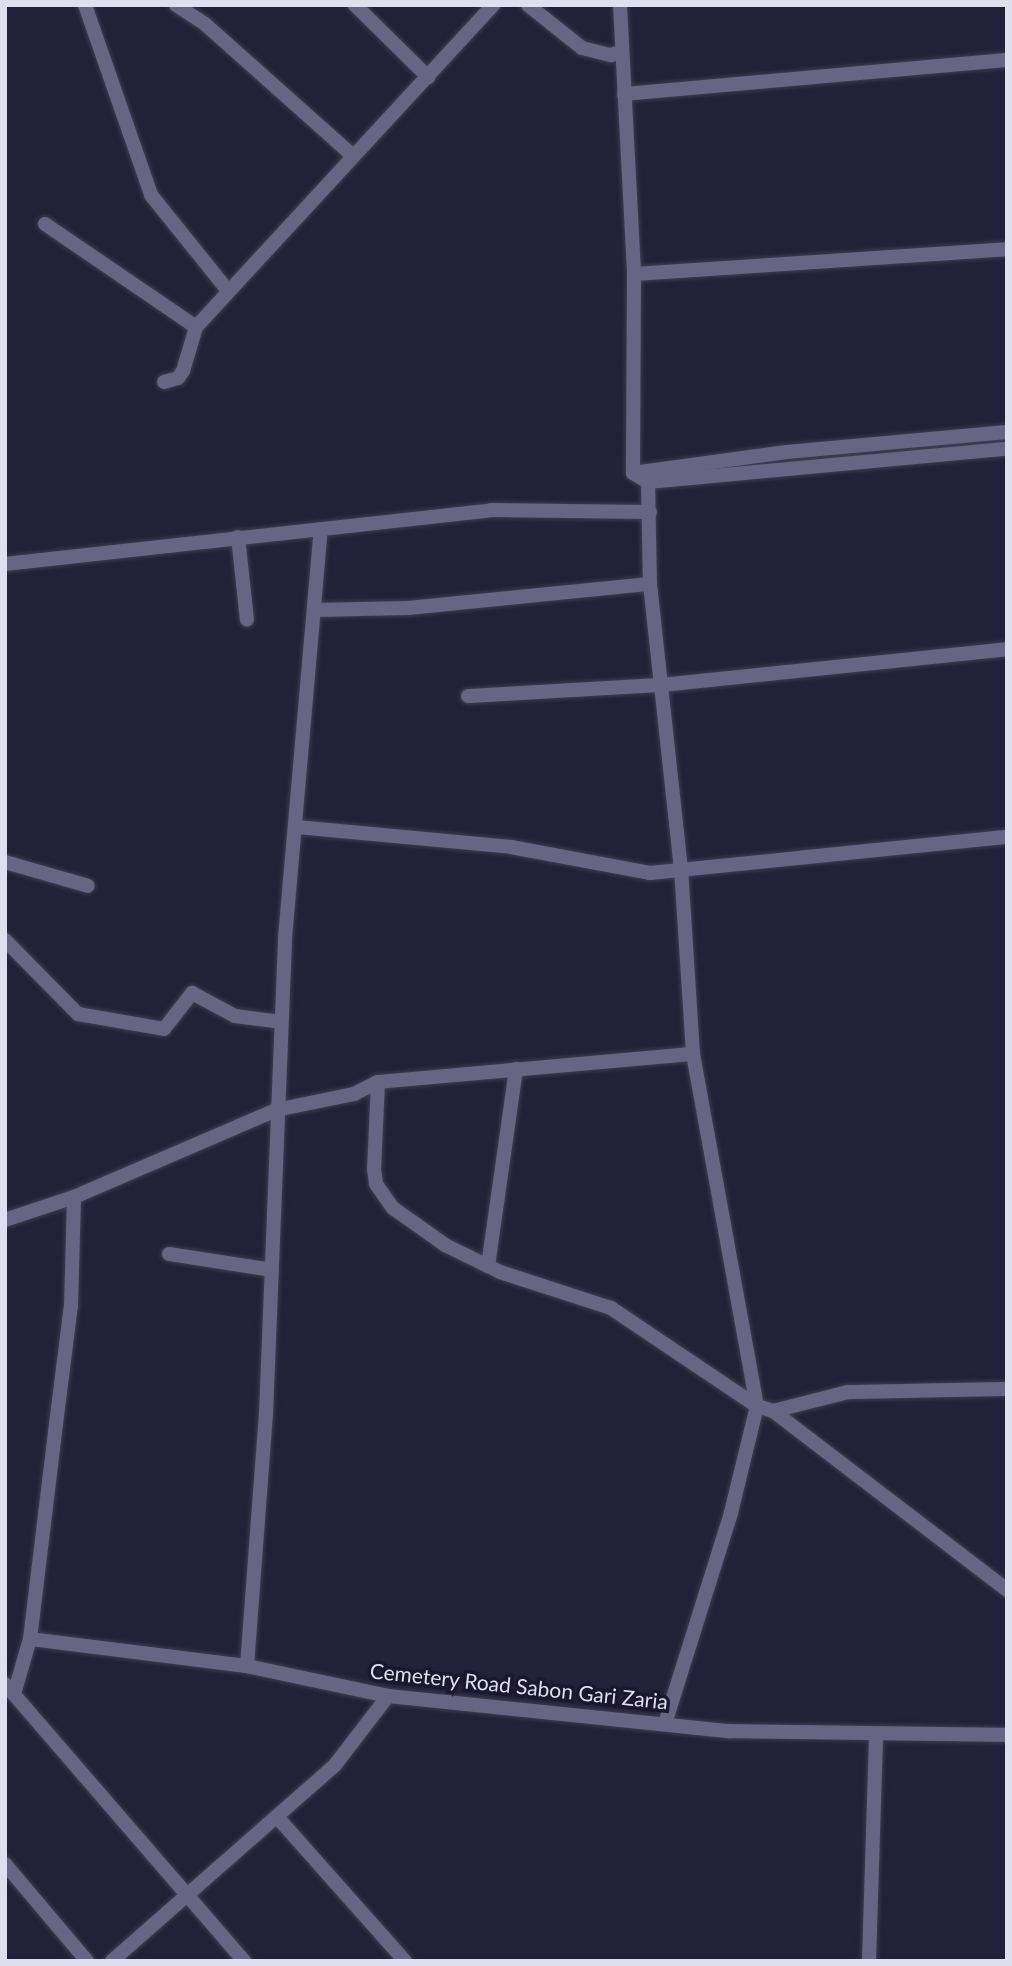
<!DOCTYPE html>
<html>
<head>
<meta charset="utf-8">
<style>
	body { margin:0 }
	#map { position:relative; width:1012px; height:1966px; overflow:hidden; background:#232039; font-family:Lato,sans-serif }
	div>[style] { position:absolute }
	.roads { filter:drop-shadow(0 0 2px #3f3c52) drop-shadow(0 0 2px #3f3c52) }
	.minor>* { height:14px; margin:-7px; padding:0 7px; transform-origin:7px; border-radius:7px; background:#676583 }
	span { translate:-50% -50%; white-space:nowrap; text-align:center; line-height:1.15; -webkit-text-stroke:7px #1a172f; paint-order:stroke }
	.street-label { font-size:21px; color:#dfdff0 }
	.frame { position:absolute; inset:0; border:7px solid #dfdff0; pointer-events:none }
</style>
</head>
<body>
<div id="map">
	<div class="roads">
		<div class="minor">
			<i style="left:85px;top:5px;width:201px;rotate:70.8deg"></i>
			<i style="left:151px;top:195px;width:124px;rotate:51.2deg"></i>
			<i style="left:176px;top:5px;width:35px;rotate:33deg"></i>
			<i style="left:205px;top:24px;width:195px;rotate:41.7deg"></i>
			<i style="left:355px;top:5px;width:103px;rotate:44.6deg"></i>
			<i style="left:528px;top:5px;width:69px;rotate:38.5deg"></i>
			<i style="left:582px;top:48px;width:30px;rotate:14deg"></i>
			<i style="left:611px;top:55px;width:9px;rotate:-18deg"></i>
			<i style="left:620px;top:5px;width:269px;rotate:87deg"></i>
			<i style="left:634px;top:274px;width:199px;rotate:90.3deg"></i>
			<i style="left:624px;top:94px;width:385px;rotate:-5.1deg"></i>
			<i style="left:45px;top:224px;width:183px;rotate:34.3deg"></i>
			<i style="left:634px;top:274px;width:374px;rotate:-3.8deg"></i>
			<i style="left:164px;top:382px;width:15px;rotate:-16deg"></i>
			<i style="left:178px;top:378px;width:9px;rotate:-54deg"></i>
			<i style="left:183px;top:371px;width:46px;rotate:-73.5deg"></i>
			<i style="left:196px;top:327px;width:438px;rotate:-47.3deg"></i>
			<i style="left:633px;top:473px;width:17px;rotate:31deg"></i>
			<i style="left:648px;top:482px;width:102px;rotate:88.9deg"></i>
			<i style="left:650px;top:584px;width:286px;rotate:83.8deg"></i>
			<i style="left:681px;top:868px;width:186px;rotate:86.3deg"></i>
			<i style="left:693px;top:1054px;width:358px;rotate:79.7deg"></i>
			<i style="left:757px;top:1406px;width:17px;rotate:17deg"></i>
			<i style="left:773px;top:1411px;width:295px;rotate:37.4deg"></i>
			<i style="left:633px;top:473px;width:155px;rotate:-7.8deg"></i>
			<i style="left:787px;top:452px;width:221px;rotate:-5.2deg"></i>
			<i style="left:648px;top:482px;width:361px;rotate:-5.3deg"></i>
			<i style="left:238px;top:537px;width:83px;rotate:83.8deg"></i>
			<i style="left:5px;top:564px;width:489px;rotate:-6.3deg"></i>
			<i style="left:491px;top:510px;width:159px;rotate:0.7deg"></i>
			<i style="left:314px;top:610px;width:94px;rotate:-1.2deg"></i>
			<i style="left:408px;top:608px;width:243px;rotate:-5.7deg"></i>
			<i style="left:468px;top:696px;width:193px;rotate:-3.3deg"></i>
			<i style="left:661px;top:685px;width:348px;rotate:-5.9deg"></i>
			<i style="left:297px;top:827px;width:215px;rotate:5.3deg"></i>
			<i style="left:511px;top:847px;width:141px;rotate:10.6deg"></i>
			<i style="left:650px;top:873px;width:359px;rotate:-5.8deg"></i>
			<i style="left:5px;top:862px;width:86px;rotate:16.1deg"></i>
			<i style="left:5px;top:940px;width:104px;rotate:45.4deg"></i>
			<i style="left:78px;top:1014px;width:87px;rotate:9.9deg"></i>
			<i style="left:164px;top:1029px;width:46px;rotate:-52.1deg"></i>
			<i style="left:192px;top:993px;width:49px;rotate:28.1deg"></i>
			<i style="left:235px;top:1016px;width:46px;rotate:7.4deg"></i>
			<i style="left:378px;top:1082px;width:87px;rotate:92.6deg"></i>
			<i style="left:374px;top:1169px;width:15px;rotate:82deg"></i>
			<i style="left:376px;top:1184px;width:29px;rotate:55deg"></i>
			<i style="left:393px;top:1208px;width:64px;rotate:35.4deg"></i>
			<i style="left:445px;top:1245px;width:61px;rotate:26.1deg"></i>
			<i style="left:500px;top:1272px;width:117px;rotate:18deg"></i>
			<i style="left:611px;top:1308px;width:176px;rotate:33.9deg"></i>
			<i style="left:757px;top:1406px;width:110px;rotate:103.7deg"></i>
			<i style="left:731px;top:1513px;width:220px;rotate:107.4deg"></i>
			<i style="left:5px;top:1220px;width:73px;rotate:-18.4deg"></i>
			<i style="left:74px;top:1197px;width:220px;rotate:-23.3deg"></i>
			<i style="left:276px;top:1110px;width:80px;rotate:-11.6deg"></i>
			<i style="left:354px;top:1094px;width:27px;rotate:-27deg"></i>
			<i style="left:378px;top:1082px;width:316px;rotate:-5.1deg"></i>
			<i style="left:169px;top:1254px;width:104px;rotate:8.8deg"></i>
			<i style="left:488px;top:1266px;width:199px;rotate:-81.9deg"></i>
			<i style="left:773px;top:1411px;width:77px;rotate:-14.2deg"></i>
			<i style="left:848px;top:1392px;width:159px;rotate:-1.1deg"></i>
			<i style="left:30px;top:1639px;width:219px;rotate:7.1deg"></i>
			<i style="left:247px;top:1666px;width:144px;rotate:12deg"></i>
			<i style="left:388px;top:1696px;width:343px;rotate:5.9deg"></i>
			<i style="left:729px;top:1731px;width:278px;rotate:0.8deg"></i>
			<i style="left:247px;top:1666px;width:253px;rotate:-85.7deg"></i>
			<i style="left:266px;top:1414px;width:476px;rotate:-87.7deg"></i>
			<i style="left:285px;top:938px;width:410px;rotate:-85deg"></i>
			<i style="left:5px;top:1684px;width:366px;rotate:49.2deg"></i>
			<i style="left:14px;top:1694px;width:57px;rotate:-73.8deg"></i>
			<i style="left:30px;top:1639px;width:217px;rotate:-83.1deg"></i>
			<i style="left:56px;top:1424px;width:119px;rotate:-82.8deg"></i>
			<i style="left:71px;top:1306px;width:109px;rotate:-88.4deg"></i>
			<i style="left:278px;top:1818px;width:191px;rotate:48.4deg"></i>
			<i style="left:5px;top:1864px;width:127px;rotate:49.8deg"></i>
			<i style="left:112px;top:1961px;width:297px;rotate:-41.3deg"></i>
			<i style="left:335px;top:1765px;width:87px;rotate:-52.5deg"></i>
			<i style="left:869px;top:1961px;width:225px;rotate:-88.2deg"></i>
		</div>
	</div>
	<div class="street-label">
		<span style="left:519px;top:1686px;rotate:6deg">Cemetery Road Sabon Gari Zaria</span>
	</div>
	<div class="frame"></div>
</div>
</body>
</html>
